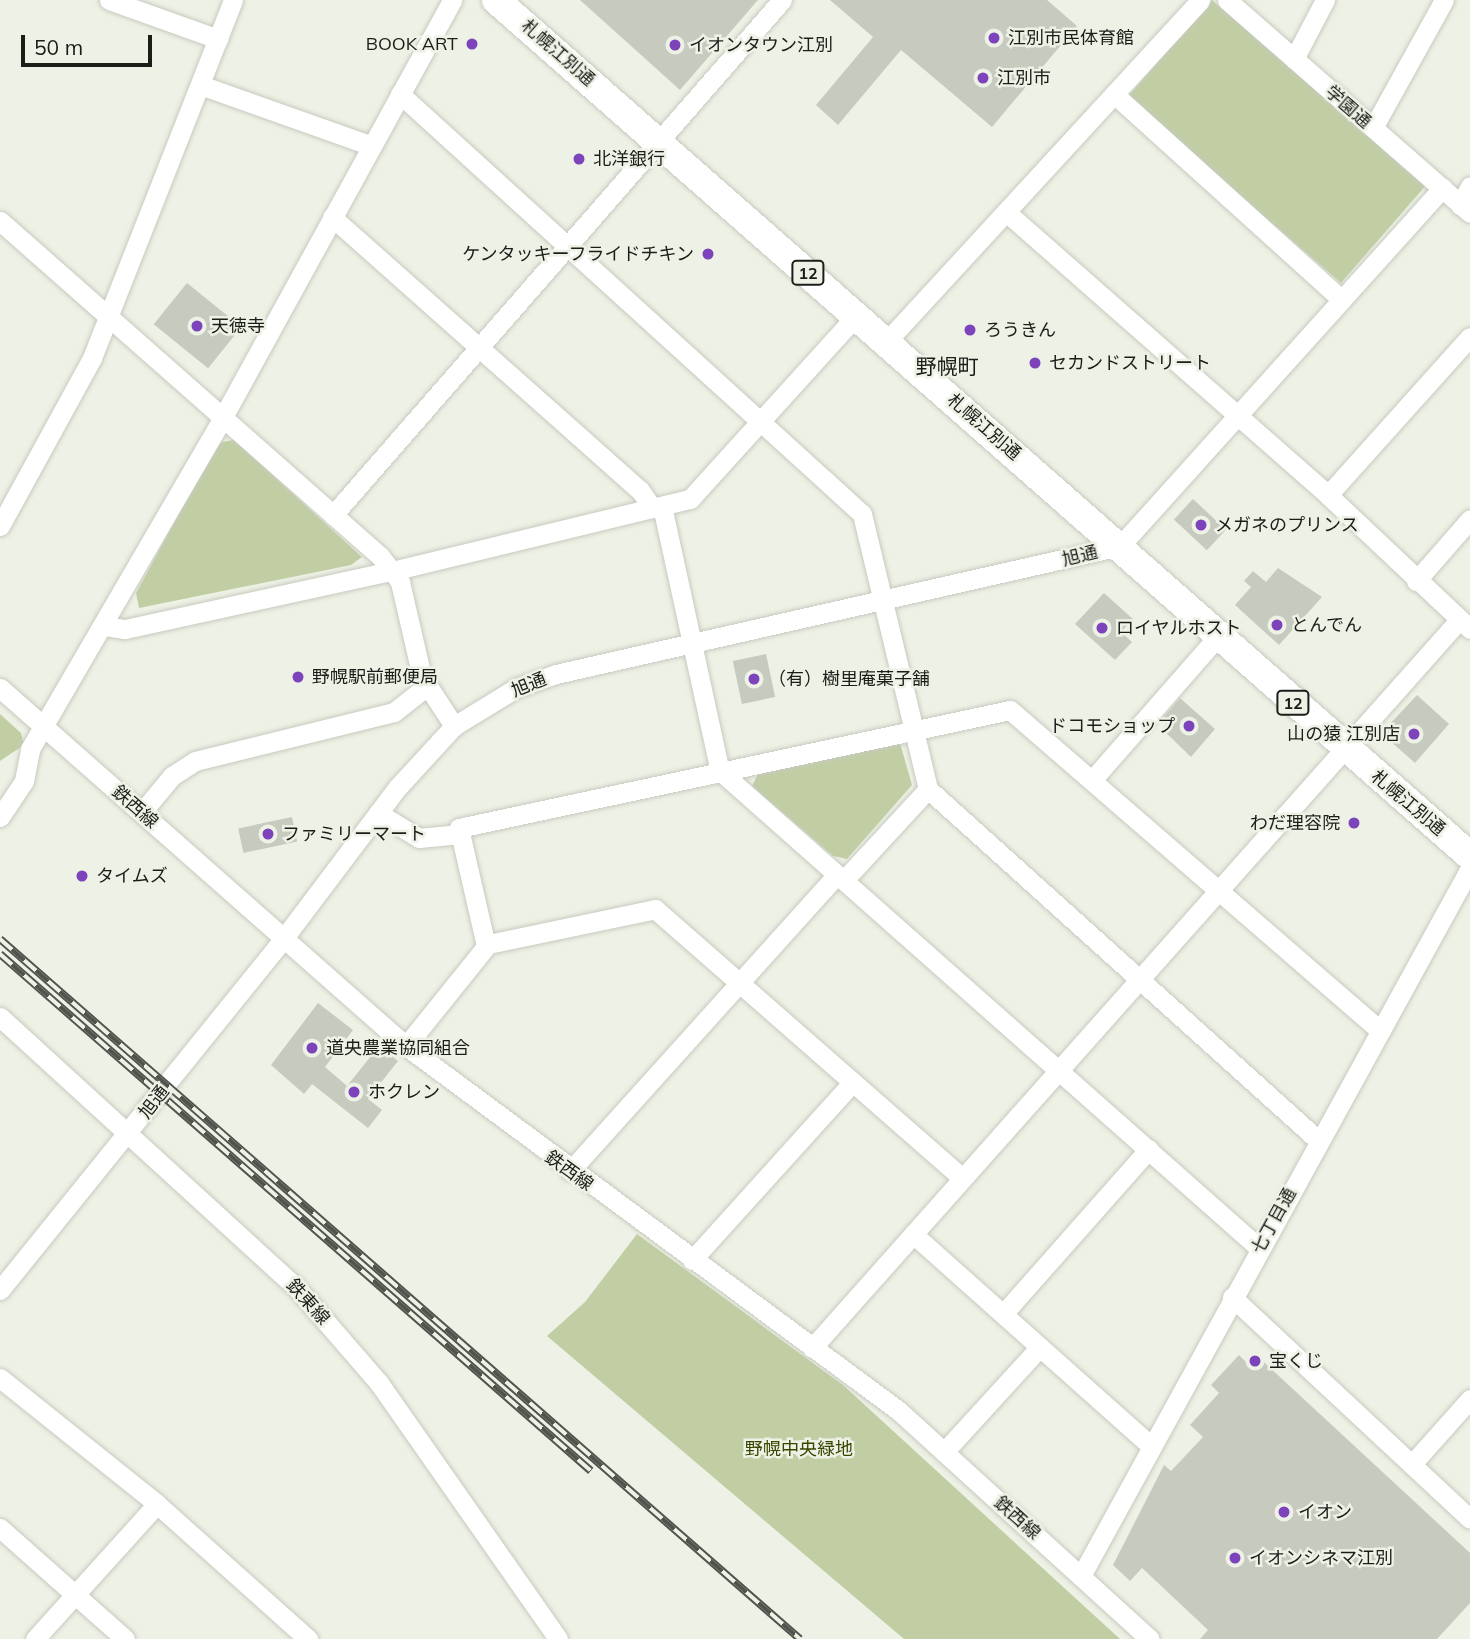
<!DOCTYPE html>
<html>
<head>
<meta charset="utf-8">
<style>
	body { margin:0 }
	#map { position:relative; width:1470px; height:1639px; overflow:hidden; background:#eef2e6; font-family:Mulish,"Noto Sans JP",sans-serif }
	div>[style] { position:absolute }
	.green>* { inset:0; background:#c1cea4; transform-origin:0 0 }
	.building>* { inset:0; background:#c7cbbf; transform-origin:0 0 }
	.roads { filter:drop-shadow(0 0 2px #c7cabf) drop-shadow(0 0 2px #c7cabf) }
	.minor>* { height:19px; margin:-9.5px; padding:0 9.5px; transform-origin:9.5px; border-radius:9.5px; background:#fff }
	.highway>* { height:28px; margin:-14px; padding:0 14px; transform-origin:14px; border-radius:14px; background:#fff }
	.rail>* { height:8px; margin-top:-4px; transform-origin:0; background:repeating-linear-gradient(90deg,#eef2e6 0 16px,#51534d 0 32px); box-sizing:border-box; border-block:2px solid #51534d }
	.dots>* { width:19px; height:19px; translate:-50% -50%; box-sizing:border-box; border:4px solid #eef2e6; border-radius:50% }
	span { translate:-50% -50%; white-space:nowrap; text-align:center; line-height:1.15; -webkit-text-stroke:5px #eef2e6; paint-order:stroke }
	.shield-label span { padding:2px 5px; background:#eef2e6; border:2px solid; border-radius:5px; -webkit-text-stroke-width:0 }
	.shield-label { font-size:16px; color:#1b1d19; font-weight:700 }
	.poi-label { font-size:18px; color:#1b1d19 }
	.left { translate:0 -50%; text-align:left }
	.right { translate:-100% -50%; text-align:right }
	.street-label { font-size:18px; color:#1b1d19 }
	.park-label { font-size:18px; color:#384700 }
	.quarter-label { font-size:21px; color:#1b1d19 }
	.scale { position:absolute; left:21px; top:35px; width:131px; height:32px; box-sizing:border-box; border:4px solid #1b1d19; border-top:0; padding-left:9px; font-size:21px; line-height:24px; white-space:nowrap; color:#1b1d19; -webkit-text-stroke:5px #eef2e6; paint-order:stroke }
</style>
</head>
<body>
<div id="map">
	<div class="green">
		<i style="left:1212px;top:0;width:283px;height:129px;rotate:41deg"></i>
		<i style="clip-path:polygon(234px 440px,362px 557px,351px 565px,139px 608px,136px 593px,217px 443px)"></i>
		<i style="clip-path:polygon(0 714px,21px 733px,24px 745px,0 761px)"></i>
		<i style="clip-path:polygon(900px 743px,912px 785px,847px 859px,833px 856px,752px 786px,759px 772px)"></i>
		<i style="clip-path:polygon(637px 1234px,843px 1385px,1120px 1639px,904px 1639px,547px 1336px,585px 1302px)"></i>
	</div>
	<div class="building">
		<i style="clip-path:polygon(580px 0,758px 0,680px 90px)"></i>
		<i style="clip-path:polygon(830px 0,1047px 0,1077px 26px,992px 127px,901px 50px,838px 125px,816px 105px,873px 37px)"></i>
		<i style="left:187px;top:283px;width:70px;height:53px;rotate:39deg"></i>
		<i style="left:1193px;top:499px;width:45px;height:28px;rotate:43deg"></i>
		<i style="clip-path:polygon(1278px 568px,1322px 597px,1279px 645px,1235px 605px,1251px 587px,1244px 581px,1253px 571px,1266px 582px)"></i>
		<i style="clip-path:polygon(1104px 593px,1133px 619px,1121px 632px,1132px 642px,1115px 660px,1075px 624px)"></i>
		<i style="left:766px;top:654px;width:44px;height:34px;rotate:78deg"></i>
		<i style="clip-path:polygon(1417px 695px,1449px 724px,1415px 763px,1389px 740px,1386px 728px)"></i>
		<i style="clip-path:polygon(1180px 698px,1215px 729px,1191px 757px,1162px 729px,1167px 724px,1161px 720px)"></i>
		<i style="left:292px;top:817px;width:25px;height:55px;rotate:78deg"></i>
		<i style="clip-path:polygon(318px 1003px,353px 1030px,325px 1067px,347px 1086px,379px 1046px,398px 1061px,368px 1099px,382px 1110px,368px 1128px,312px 1084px,304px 1094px,271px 1065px)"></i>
		<i style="clip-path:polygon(1239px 1355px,1247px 1363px,1255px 1355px,1265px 1363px,1470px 1553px,1470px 1603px,1437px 1639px,1200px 1639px,1208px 1630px,1142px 1568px,1130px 1581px,1113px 1565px,1164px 1465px,1171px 1471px,1203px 1437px,1190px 1425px,1219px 1393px,1211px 1385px)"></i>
	</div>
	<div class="roads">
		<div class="minor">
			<i style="left:109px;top:0;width:116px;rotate:19.7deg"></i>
			<i style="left:1227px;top:0;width:323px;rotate:41.2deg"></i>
			<i style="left:1294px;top:59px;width:67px;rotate:-62.3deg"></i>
			<i style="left:203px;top:86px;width:179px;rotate:19.5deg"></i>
			<i style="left:400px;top:94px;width:624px;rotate:42.27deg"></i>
			<i style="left:862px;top:514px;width:283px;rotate:76.5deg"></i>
			<i style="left:928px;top:789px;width:525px;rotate:41.99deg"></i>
			<i style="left:1114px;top:94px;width:307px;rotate:42.1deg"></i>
			<i style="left:1373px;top:128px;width:146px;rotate:-61deg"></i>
			<i style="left:1460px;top:205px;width:21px;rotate:-62deg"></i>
			<i style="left:1006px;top:212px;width:429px;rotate:41.3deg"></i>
			<i style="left:1328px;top:495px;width:195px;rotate:43.3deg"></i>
			<i style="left:332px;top:217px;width:412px;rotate:41.6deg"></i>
			<i style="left:640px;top:490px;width:22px;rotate:56deg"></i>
			<i style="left:0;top:221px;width:507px;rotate:41.4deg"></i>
			<i style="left:380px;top:556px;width:33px;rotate:52deg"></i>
			<i style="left:400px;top:582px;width:98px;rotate:77deg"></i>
			<i style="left:422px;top:677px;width:59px;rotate:56.9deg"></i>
			<i style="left:886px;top:342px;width:464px;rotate:-47.4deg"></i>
			<i style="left:1328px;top:495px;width:212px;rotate:-48.1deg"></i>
			<i style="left:662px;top:506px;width:271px;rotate:77.7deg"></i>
			<i style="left:720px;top:771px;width:720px;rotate:41.51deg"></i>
			<i style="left:333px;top:515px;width:683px;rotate:-48.92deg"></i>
			<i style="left:0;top:526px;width:192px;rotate:-61.3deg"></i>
			<i style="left:92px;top:358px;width:385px;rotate:-68.5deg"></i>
			<i style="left:1416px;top:581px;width:82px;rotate:-48.9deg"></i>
			<i style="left:105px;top:626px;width:20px;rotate:9deg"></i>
			<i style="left:125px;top:629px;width:273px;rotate:-12.3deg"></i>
			<i style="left:392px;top:571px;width:307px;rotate:-13.6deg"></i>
			<i style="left:690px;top:499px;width:247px;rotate:-47.8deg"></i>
			<i style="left:0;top:688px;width:541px;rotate:41.4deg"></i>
			<i style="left:406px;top:1046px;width:613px;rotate:36.51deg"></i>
			<i style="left:899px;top:1411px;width:339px;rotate:42.3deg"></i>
			<i style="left:1092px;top:780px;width:193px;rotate:-48.8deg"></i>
			<i style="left:142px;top:812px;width:47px;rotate:-50.2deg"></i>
			<i style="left:172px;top:776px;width:27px;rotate:-33deg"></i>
			<i style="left:195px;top:761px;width:205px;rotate:-13.8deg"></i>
			<i style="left:394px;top:712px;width:42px;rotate:-38.2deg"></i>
			<i style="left:378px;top:813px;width:48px;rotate:31.4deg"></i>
			<i style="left:419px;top:838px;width:41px;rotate:-5.6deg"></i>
			<i style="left:0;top:817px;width:43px;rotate:-56.3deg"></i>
			<i style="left:24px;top:781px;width:33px;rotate:-79deg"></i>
			<i style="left:30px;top:749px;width:384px;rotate:-59.8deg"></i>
			<i style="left:223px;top:417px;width:476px;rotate:-61.2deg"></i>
			<i style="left:844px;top:880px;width:124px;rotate:-47.3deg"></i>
			<i style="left:486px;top:946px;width:121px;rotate:-102.9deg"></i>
			<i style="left:459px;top:828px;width:563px;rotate:-12.09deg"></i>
			<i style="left:1010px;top:710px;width:490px;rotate:40.9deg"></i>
			<i style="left:0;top:1017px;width:399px;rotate:42.4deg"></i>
			<i style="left:295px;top:1286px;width:128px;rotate:49.1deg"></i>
			<i style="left:379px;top:1383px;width:312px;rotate:55deg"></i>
			<i style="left:406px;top:1046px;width:131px;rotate:-51.2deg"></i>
			<i style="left:488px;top:944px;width:171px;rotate:-11.8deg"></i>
			<i style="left:655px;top:909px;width:408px;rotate:41.2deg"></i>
			<i style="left:570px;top:1171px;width:399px;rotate:-48deg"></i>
			<i style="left:913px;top:1234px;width:319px;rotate:41.7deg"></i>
			<i style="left:692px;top:1260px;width:240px;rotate:-47.9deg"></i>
			<i style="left:0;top:1290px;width:452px;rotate:-51.1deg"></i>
			<i style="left:284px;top:938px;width:188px;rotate:-53deg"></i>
			<i style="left:397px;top:788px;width:84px;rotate:-47.4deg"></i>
			<i style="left:454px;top:726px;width:73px;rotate:-31.5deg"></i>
			<i style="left:516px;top:688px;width:42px;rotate:-19.3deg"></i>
			<i style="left:556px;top:674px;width:578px;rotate:-12.79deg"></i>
			<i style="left:1120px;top:546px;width:482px;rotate:-48deg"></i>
			<i style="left:1232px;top:1297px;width:325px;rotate:43deg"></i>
			<i style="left:1003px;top:1314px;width:220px;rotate:-48.5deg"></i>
			<i style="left:812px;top:1348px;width:974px;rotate:-48.37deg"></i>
			<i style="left:0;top:1378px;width:201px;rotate:38.7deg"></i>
			<i style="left:157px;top:1504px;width:203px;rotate:41.8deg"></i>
			<i style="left:944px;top:1452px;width:142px;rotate:-47.6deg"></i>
			<i style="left:1412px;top:1464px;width:87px;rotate:-48.3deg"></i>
			<i style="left:0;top:1528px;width:167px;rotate:41.6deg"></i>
			<i style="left:1081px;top:1576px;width:808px;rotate:-61.21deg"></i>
			<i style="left:35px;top:1639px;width:182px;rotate:-47.9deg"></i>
		</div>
		<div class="highway">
			<i style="left:496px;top:0;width:1297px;rotate:41.31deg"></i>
		</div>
	</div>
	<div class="rail">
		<i style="left:0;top:939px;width:1063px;rotate:41.19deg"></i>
		<i style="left:0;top:954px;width:785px;rotate:41.18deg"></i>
	</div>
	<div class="dots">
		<i style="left:994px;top:38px;background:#7c43ba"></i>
		<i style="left:472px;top:44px;background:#7c43ba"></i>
		<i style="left:675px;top:45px;background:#7c43ba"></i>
		<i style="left:983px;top:78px;background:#7c43ba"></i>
		<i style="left:579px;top:159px;background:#7c43ba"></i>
		<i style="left:708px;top:254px;background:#7c43ba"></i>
		<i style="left:197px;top:326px;background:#7c43ba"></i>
		<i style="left:970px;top:330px;background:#7c43ba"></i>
		<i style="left:1035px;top:363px;background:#7c43ba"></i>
		<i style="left:1201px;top:525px;background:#7c43ba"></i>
		<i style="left:1277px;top:625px;background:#7c43ba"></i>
		<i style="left:1102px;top:628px;background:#7c43ba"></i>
		<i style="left:298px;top:677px;background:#7c43ba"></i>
		<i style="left:754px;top:679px;background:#7c43ba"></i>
		<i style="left:1189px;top:726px;background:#7c43ba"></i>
		<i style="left:1414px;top:734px;background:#7c43ba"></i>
		<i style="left:1354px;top:823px;background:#7c43ba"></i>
		<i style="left:268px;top:834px;background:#7c43ba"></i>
		<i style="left:82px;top:876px;background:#7c43ba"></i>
		<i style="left:312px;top:1048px;background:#7c43ba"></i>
		<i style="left:354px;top:1092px;background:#7c43ba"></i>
		<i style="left:1255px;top:1361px;background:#7c43ba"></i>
		<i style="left:1284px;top:1512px;background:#7c43ba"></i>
		<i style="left:1235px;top:1558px;background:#7c43ba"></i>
	</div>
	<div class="shield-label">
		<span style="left:808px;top:273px">12</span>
		<span style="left:1293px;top:703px">12</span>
	</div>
	<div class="poi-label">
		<span class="left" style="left:1008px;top:38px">江別市民体育館</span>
		<span class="right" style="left:458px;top:44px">BOOK ART</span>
		<span class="left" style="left:689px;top:45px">イオンタウン江別</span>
		<span class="left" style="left:997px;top:78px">江別市</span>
		<span class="left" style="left:593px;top:159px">北洋銀行</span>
		<span class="right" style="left:694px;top:254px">ケンタッキーフライドチキン</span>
		<span class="left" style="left:211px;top:326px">天徳寺</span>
		<span class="left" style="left:984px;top:330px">ろうきん</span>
		<span class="left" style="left:1049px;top:363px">セカンドストリート</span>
		<span class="left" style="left:1215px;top:525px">メガネのプリンス</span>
		<span class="left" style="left:1291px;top:625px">とんでん</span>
		<span class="left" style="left:1116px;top:628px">ロイヤルホスト</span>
		<span class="left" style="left:312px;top:677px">野幌駅前郵便局</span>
		<span class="left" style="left:768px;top:679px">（有）樹里庵菓子舗</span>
		<span class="right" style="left:1175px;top:726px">ドコモショップ</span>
		<span class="right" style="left:1400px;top:734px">山の猿 江別店</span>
		<span class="right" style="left:1340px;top:823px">わだ理容院</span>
		<span class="left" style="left:282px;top:834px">ファミリーマート</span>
		<span class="left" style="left:96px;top:876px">タイムズ</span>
		<span class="left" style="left:326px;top:1048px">道央農業協同組合</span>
		<span class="left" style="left:368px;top:1092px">ホクレン</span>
		<span class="left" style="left:1269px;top:1361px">宝くじ</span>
		<span class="left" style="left:1298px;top:1512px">イオン</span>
		<span class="left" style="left:1249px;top:1558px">イオンシネマ江別</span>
	</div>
	<div class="street-label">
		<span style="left:558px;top:53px;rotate:41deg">札幌江別通</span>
		<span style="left:1348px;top:107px;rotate:41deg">学園通</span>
		<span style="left:984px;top:427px;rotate:41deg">札幌江別通</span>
		<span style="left:1080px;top:556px;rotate:-14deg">旭通</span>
		<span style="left:529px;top:685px;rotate:-22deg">旭通</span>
		<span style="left:1408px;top:803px;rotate:40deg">札幌江別通</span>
		<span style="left:135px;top:807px;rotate:41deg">鉄西線</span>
		<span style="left:154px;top:1102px;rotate:-52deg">旭通</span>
		<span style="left:569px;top:1171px;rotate:36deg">鉄西線</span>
		<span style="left:1274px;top:1221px;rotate:-61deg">七丁目通</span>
		<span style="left:308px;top:1302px;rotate:48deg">鉄東線</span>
		<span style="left:1017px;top:1518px;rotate:42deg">鉄西線</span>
	</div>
	<div class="park-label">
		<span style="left:799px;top:1449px">野幌中央緑地</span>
	</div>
	<div class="quarter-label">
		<span style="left:947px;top:366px">野幌町</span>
	</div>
	<div class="scale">50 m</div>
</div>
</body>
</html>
